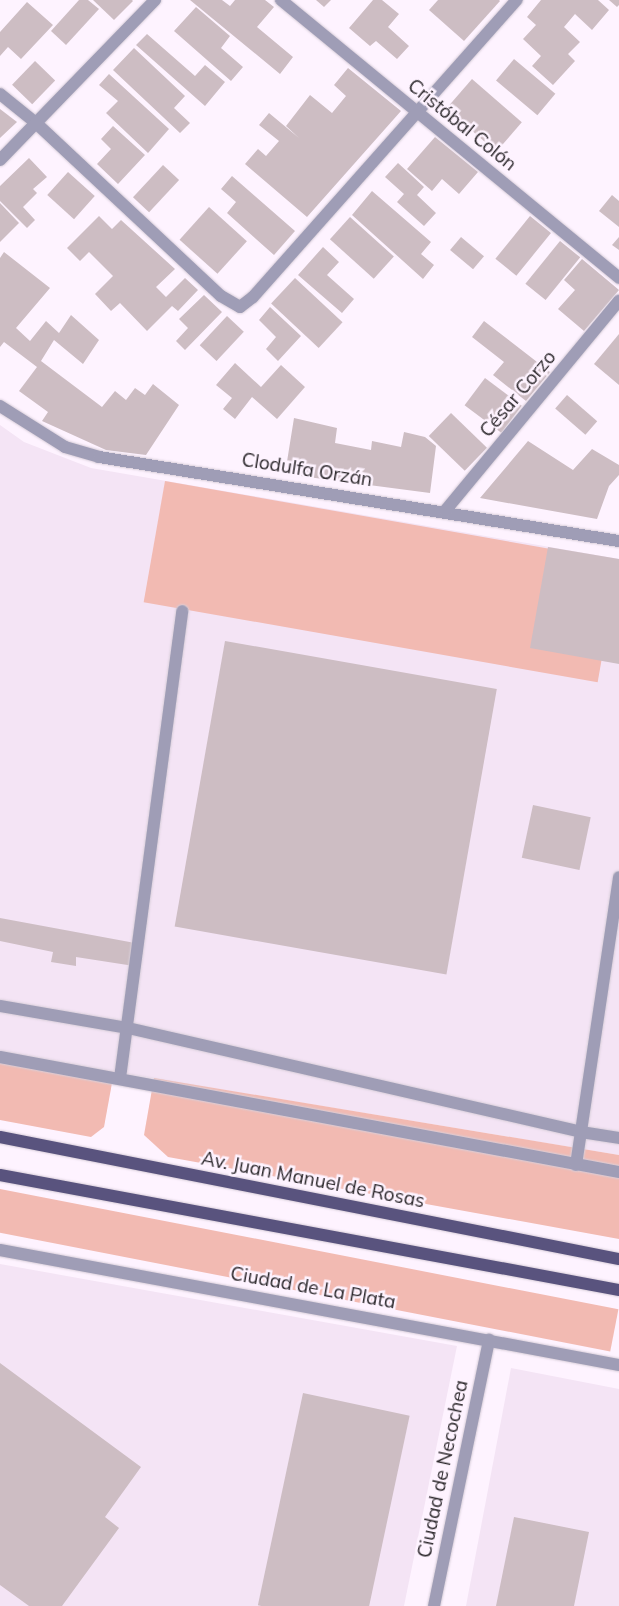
<!DOCTYPE html>
<html>
<head>
<meta charset="utf-8">
<style>
	body { margin:0 }
	#map { position:relative; width:619px; height:1606px; overflow:hidden; background:#fef3ff; font-family:Mulish,sans-serif }
	div>[style] { position:absolute }
	.built>* { inset:0; background:#f4e4f5 }
	.green>* { inset:0; background:#f2bab2; transform-origin:0 0 }
	.building>* { inset:0; background:#cdbdc3; transform-origin:0 0 }
	.roads { filter:drop-shadow(0 0 1px #d8ced9) drop-shadow(0 0 1px #d8ced9) }
	.minor>* { height:12px; margin:-6px; padding:0 6px; transform-origin:6px; border-radius:6px; background:#9f9db6 }
	.major>* { height:12px; margin:-6px; padding:0 6px; transform-origin:6px; border-radius:6px; background:#59537e }
	span { translate:-50% -50%; white-space:nowrap; text-align:center; line-height:1.15; -webkit-text-stroke:5px #fef3ff; paint-order:stroke }
	.street-label { font-size:19px; color:#2c282c }
</style>
</head>
<body>
<div id="map">
	<div class="built">
		<i style="clip-path:polygon(0 425px,24px 442px,91px 468px,619px 559px,619px 1155px,0 1053px)"></i>
		<i style="clip-path:polygon(0 1264px,457px 1346px,404px 1606px,0 1606px)"></i>
		<i style="clip-path:polygon(511px 1368px,619px 1389px,619px 1606px,466px 1606px)"></i>
	</div>
	<div class="green">
		<i style="left:165px;top:481px;width:461px;height:123px;rotate:10deg"></i>
		<i style="clip-path:polygon(0 1053px,114px 1072px,104px 1127px,91px 1137px,0 1120px)"></i>
		<i style="clip-path:polygon(154px 1078px,619px 1155px,619px 1239px,168px 1157px,144px 1135px)"></i>
		<i style="left:0;top:1189px;width:630px;height:43px;rotate:11deg"></i>
	</div>
	<div class="building">
		<i style="clip-path:polygon(79px 0,88px 0,99px 9px,66px 45px,51px 31px)"></i>
		<i style="clip-path:polygon(93px 0,132px 0,133px 1px,114px 20px)"></i>
		<i style="clip-path:polygon(190px 0,222px 0,230px 6px,235px 0,265px 0,274px 7px,257px 27px,293px 57px,280px 74px)"></i>
		<i style="clip-path:polygon(316px 0,331px 0,324px 7px)"></i>
		<i style="clip-path:polygon(373px 0,382px 0,399px 14px,388px 27px,409px 46px,397px 59px,376px 41px,370px 46px,349px 28px)"></i>
		<i style="clip-path:polygon(438px 0,499px 0,500px 1px,464px 41px,429px 10px)"></i>
		<i style="clip-path:polygon(541px 0,598px 0,609px 10px,592px 30px,575px 14px,564px 27px,580px 42px,568px 54px,575px 61px,553px 85px,532px 66px,541px 56px,523px 39px,536px 25px,527px 17px)"></i>
		<i style="clip-path:polygon(609px 0,619px 0,619px 5px,617px 7px)"></i>
		<i style="clip-path:polygon(27px 2px,53px 25px,21px 59px,8px 47px,0 56px,0 32px)"></i>
		<i style="clip-path:polygon(196px 7px,230px 36px,221px 48px,243px 67px,231px 81px,174px 31px)"></i>
		<i style="clip-path:polygon(147px 34px,195px 76px,205px 65px,225px 82px,205px 106px,136px 45px)"></i>
		<i style="clip-path:polygon(134px 48px,185px 96px,174px 108px,190px 123px,180px 133px,113px 70px)"></i>
		<i style="left:514px;top:59px;width:54px;height:28px;rotate:40deg"></i>
		<i style="left:35px;top:61px;width:28px;height:33px;rotate:44deg"></i>
		<i style="clip-path:polygon(348px 68px,401px 111px,307px 217px,245px 164px,258px 149px,266px 156px,279px 141px,259px 125px,269px 113px,299px 138px,286px 126px,310px 95px,332px 113px,346px 96px,334px 85px)"></i>
		<i style="clip-path:polygon(109px 74px,169px 129px,148px 153px,106px 113px,118px 101px,99px 85px)"></i>
		<i style="left:472px;top:79px;width:66px;height:39px;rotate:41deg"></i>
		<i style="clip-path:polygon(0 109px,17px 122px,0 138px)"></i>
		<i style="clip-path:polygon(113px 126px,145px 155px,118px 184px,97px 164px,111px 149px,101px 139px)"></i>
		<i style="clip-path:polygon(435px 137px,478px 172px,459px 194px,442px 179px,432px 191px,407px 169px)"></i>
		<i style="clip-path:polygon(29px 158px,47px 177px,33px 189px,37px 193px,23px 207px,35px 220px,27px 228px,0 201px,0 186px)"></i>
		<i style="clip-path:polygon(398px 163px,424px 187px,417px 195px,436px 213px,424px 226px,397px 202px,404px 194px,385px 177px)"></i>
		<i style="left:163px;top:165px;width:22px;height:44px;rotate:43deg"></i>
		<i style="left:68px;top:172px;width:36px;height:31px;rotate:42deg"></i>
		<i style="clip-path:polygon(232px 176px,295px 231px,274px 255px,227px 213px,236px 202px,221px 189px)"></i>
		<i style="clip-path:polygon(372px 191px,431px 242px,421px 254px,434px 265px,423px 279px,352px 215px)"></i>
		<i style="clip-path:polygon(612px 195px,619px 201px,619px 227px,599px 211px)"></i>
		<i style="clip-path:polygon(0 203px,19px 223px,0 242px)"></i>
		<i style="left:209px;top:207px;width:51px;height:44px;rotate:42deg"></i>
		<i style="clip-path:polygon(99px 216px,112px 229px,121px 220px,175px 269px,156px 287px,166px 297px,185px 278px,198px 290px,178px 311px,172px 306px,147px 331px,120px 303px,111px 311px,95px 294px,113px 276px,89px 252px,80px 261px,67px 248px)"></i>
		<i style="left:530px;top:216px;width:27px;height:55px;rotate:39deg"></i>
		<i style="left:350px;top:217px;width:59px;height:30px;rotate:42deg"></i>
		<i style="left:461px;top:237px;width:30px;height:17px;rotate:40deg"></i>
		<i style="clip-path:polygon(619px 237px,619px 250px,612px 245px)"></i>
		<i style="left:560px;top:241px;width:26px;height:55px;rotate:39deg"></i>
		<i style="clip-path:polygon(323px 247px,339px 262px,327px 275px,354px 299px,342px 313px,298px 275px)"></i>
		<i style="clip-path:polygon(4px 252px,50px 288px,16px 328px,30px 341px,46px 321px,59px 333px,71px 315px,99px 340px,83px 364px,54px 340px,41px 361px,102px 407px,115px 391px,126px 400px,135px 388px,145px 395px,153px 384px,179px 405px,146px 455px,106px 450px,42px 421px,48px 412px,19px 391px,37px 367px,4px 342px,0 347px,0 258px)"></i>
		<i style="clip-path:polygon(582px 259px,619px 290px,584px 331px,558px 309px,575px 290px,564px 280px)"></i>
		<i style="left:295px;top:278px;width:65px;height:35px;rotate:43deg"></i>
		<i style="clip-path:polygon(204px 295px,222px 312px,185px 350px,176px 341px,188px 328px,179px 319px)"></i>
		<i style="clip-path:polygon(270px 307px,301px 336px,278px 361px,266px 349px,276px 337px,259px 320px)"></i>
		<i style="left:227px;top:316px;width:23px;height:40px;rotate:43deg"></i>
		<i style="clip-path:polygon(484px 321px,550px 372px,526px 401px,493px 375px,504px 362px,472px 337px)"></i>
		<i style="clip-path:polygon(619px 334px,619px 385px,594px 364px)"></i>
		<i style="clip-path:polygon(235px 363px,261px 387px,281px 365px,305px 387px,277px 419px,252px 397px,235px 419px,223px 409px,232px 398px,216px 385px)"></i>
		<i style="left:485px;top:378px;width:46px;height:34px;rotate:37deg"></i>
		<i style="left:567px;top:395px;width:40px;height:18px;rotate:41deg"></i>
		<i style="left:451px;top:413px;width:50px;height:32px;rotate:44deg"></i>
		<i style="clip-path:polygon(294px 418px,337px 428px,335px 443px,371px 450px,372px 441px,401px 447px,404px 432px,425px 437px,436px 446px,430px 493px,285px 474px)"></i>
		<i style="clip-path:polygon(528px 441px,573px 470px,592px 449px,619px 465px,619px 475px,609px 486px,597px 519px,480px 498px)"></i>
		<i style="clip-path:polygon(548px 547px,619px 559px,619px 664px,530px 648px)"></i>
		<i style="left:225px;top:641px;width:276px;height:290px;rotate:10deg"></i>
		<i style="left:533px;top:805px;width:59px;height:54px;rotate:12deg"></i>
		<i style="clip-path:polygon(0 918px,135px 943px,134px 966px,76px 957px,76px 966px,51px 962px,53px 952px,0 941px)"></i>
		<i style="clip-path:polygon(0 1363px,141px 1467px,105px 1517px,119px 1528px,62px 1606px,29px 1606px,0 1585px)"></i>
		<i style="left:303px;top:1393px;width:109px;height:217px;rotate:12deg"></i>
		<i style="clip-path:polygon(514px 1517px,589px 1532px,574px 1606px,496px 1606px)"></i>
	</div>
	<div class="roads">
		<div class="minor">
			<i style="left:281px;top:0;width:438px;rotate:39.4deg"></i>
			<i style="left:0;top:94px;width:46px;rotate:38.9deg"></i>
			<i style="left:36px;top:123px;width:253px;rotate:43.1deg"></i>
			<i style="left:221px;top:296px;width:22px;rotate:30deg"></i>
			<i style="left:240px;top:307px;width:16px;rotate:-38deg"></i>
			<i style="left:253px;top:297px;width:397px;rotate:-48.4deg"></i>
			<i style="left:0;top:160px;width:223px;rotate:-45.9deg"></i>
			<i style="left:0;top:406px;width:77px;rotate:32.2deg"></i>
			<i style="left:65px;top:447px;width:35px;rotate:16deg"></i>
			<i style="left:99px;top:457px;width:527px;rotate:9.18deg"></i>
			<i style="left:445px;top:511px;width:273px;rotate:-50.4deg"></i>
			<i style="left:0;top:1006px;width:130px;rotate:9.8deg"></i>
			<i style="left:128px;top:1028px;width:465px;rotate:12.9deg"></i>
			<i style="left:581px;top:1132px;width:38px;rotate:9deg"></i>
			<i style="left:0;top:1057px;width:630px;rotate:10.52deg"></i>
			<i style="left:120px;top:1078px;width:471px;rotate:-82.4deg"></i>
			<i style="left:576px;top:1165px;width:291px;rotate:-81.5deg"></i>
			<i style="left:0;top:1250px;width:630px;rotate:10.52deg"></i>
			<i style="left:434px;top:1606px;width:272px;rotate:-78.3deg"></i>
		</div>
		<div class="major">
			<i style="left:0;top:1137px;width:631px;rotate:11.15deg"></i>
			<i style="left:0;top:1175px;width:630px;rotate:10.52deg"></i>
		</div>
	</div>
	<div class="street-label">
		<span style="left:462px;top:125px;rotate:39deg">Cristóbal Colón</span>
		<span style="left:518px;top:394px;rotate:-50deg">César Corzo</span>
		<span style="left:307px;top:470px;rotate:9deg">Clodulfa Orzán</span>
		<span style="left:313px;top:1180px;rotate:11deg">Av. Juan Manuel de Rosas</span>
		<span style="left:313px;top:1288px;rotate:10deg">Ciudad de La Plata</span>
		<span style="left:443px;top:1469px;rotate:-78deg">Ciudad de Necochea</span>
	</div>
</div>
</body>
</html>
